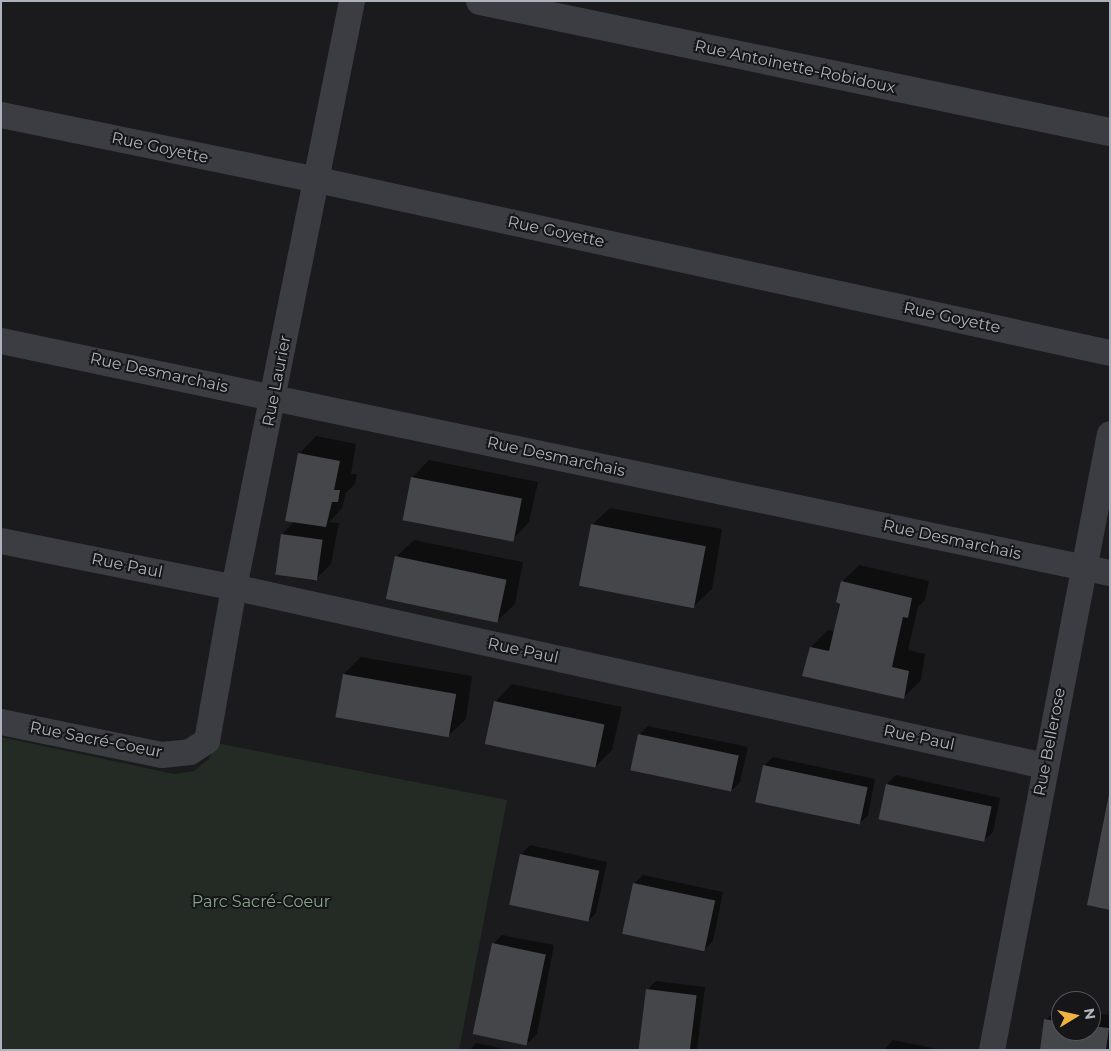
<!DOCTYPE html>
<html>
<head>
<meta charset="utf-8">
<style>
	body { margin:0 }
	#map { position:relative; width:1111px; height:1051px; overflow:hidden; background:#1b1b1d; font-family:Montserrat,sans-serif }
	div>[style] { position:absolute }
	.green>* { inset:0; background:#232b24 }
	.shadow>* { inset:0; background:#0007 }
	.building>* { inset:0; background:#45464a; transform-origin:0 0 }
	.minor>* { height:26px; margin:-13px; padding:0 13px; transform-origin:13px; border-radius:13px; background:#3c3d42 }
	.tertiary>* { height:28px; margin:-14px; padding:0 14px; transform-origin:14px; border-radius:14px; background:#3c3d42 }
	span { translate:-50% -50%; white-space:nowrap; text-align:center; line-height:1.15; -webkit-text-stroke:4px #161618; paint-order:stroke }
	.street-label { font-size:16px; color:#aeb2bc }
	.park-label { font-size:16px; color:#85a787 }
	.frame { position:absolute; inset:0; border:2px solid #aeb2bc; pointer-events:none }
	.north { position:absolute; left:1051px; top:991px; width:50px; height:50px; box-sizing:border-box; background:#161618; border:1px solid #53545a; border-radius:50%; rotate:81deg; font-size:14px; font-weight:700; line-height:20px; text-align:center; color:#aeb2bc }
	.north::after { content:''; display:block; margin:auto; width:18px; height:22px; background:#f0b240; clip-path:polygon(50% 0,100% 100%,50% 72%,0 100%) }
</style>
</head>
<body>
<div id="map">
	<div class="green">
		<i style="clip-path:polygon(1px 737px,174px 774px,194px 771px,209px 759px,216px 743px,507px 800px,459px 1050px,1px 1050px)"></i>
	</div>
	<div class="shadow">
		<i style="clip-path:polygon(316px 436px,356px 444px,351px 474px,357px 474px,355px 484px,346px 493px,342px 508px,329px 522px,339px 523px,331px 564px,314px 581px,275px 573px,282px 534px,295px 521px,299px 454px)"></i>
		<i style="clip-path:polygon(429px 460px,538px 482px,529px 522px,512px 540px,412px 478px)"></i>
		<i style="clip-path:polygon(610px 508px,722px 529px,712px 589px,694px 606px,592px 525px)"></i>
		<i style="clip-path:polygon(414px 540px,523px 562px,515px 604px,497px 621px,396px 557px)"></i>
		<i style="clip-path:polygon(859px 565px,929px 581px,925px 600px,918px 607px,908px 650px,925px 654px,921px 680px,904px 697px,811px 647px,828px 630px,835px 632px,842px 582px)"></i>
		<i style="clip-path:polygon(361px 657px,472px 676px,466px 719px,448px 736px,344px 674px)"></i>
		<i style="clip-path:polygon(512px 684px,622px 707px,612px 750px,595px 767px,495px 702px)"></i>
		<i style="clip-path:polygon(648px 726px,748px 747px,740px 782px,731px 791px,639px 735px)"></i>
		<i style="clip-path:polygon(773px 757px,875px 779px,868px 815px,859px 824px,764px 766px)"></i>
		<i style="clip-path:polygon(896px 775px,1000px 798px,993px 832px,984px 840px,887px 784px)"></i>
		<i style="clip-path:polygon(530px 845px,607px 862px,596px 913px,587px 922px,511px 904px,522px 854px)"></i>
		<i style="clip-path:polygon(643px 875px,723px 892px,713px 941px,704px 950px,634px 884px)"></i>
		<i style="clip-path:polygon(502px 935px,554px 945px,537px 1034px,528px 1043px,493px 944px)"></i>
		<i style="clip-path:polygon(656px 981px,705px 987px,697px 1050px,639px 1050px,647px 990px)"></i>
		<i style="clip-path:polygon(1058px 1008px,1061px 1008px,1061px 1031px,1091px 1031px,1091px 1013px,1110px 1015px,1110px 1050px,1041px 1050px,1046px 1020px)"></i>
		<i style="clip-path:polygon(893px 1040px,942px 1050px,884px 1050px)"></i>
		<i style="clip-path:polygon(476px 1043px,510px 1050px,470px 1050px)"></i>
	</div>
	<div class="building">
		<i style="clip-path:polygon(298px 453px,340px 461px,334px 490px,340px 490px,338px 502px,332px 502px,326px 527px,285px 521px)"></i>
		<i style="left:411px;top:477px;width:113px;height:44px;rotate:11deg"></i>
		<i style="left:591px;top:524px;width:117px;height:63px;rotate:11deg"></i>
		<i style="left:281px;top:534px;width:42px;height:41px;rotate:8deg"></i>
		<i style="left:395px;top:556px;width:114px;height:44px;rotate:12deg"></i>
		<i style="clip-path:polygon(841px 581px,912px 598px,908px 618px,903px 617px,892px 667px,909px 671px,904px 699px,802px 676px,810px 647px,829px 651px,840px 604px,836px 602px)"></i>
		<i style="left:343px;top:674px;width:115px;height:44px;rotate:10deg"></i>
		<i style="left:494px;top:701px;width:113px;height:44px;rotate:12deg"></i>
		<i style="left:638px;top:734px;width:103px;height:37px;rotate:12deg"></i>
		<i style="left:763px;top:765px;width:107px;height:38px;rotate:12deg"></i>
		<i style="left:886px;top:784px;width:108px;height:36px;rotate:12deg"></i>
		<i style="clip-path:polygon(1109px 794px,1110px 795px,1110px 910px,1087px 905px)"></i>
		<i style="left:520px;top:854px;width:81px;height:52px;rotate:12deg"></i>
		<i style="left:633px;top:883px;width:84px;height:52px;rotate:12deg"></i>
		<i style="left:492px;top:943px;width:55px;height:93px;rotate:12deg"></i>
		<i style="left:646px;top:989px;width:51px;height:62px;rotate:7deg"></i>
		<i style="clip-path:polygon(1044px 1019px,1061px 1022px,1061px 1031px,1091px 1031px,1091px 1026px,1109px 1028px,1106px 1050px,1040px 1050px)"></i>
	</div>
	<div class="minor">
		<i style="left:1px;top:115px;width:333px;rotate:11.6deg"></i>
		<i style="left:327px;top:182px;width:801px;rotate:12.32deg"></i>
		<i style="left:1px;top:341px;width:1133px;rotate:11.82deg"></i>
		<i style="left:1px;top:541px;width:255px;rotate:11.3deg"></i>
		<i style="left:251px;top:591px;width:813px;rotate:12.43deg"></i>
		<i style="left:1px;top:722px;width:164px;rotate:11.6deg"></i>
		<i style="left:162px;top:755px;width:28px;rotate:-6deg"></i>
		<i style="left:190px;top:752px;width:20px;rotate:-33deg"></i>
		<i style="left:207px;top:741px;width:155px;rotate:-80deg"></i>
		<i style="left:234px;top:588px;width:599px;rotate:-78.63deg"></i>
		<i style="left:992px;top:1050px;width:627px;rotate:-79.16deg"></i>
	</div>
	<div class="tertiary">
		<i style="left:480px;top:1px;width:643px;rotate:11.75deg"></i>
	</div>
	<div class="street-label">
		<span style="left:795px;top:67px;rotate:12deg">Rue Antoinette-Robidoux</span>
		<span style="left:160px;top:148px;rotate:12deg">Rue Goyette</span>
		<span style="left:556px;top:232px;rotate:12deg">Rue Goyette</span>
		<span style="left:952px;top:318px;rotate:12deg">Rue Goyette</span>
		<span style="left:159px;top:373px;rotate:12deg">Rue Desmarchais</span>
		<span style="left:277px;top:381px;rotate:-79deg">Rue Laurier</span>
		<span style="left:556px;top:457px;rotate:12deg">Rue Desmarchais</span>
		<span style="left:952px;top:540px;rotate:12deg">Rue Desmarchais</span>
		<span style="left:127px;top:566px;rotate:11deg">Rue Paul</span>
		<span style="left:523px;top:651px;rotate:12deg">Rue Paul</span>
		<span style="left:919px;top:738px;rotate:12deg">Rue Paul</span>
		<span style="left:96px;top:740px;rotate:11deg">Rue Sacré-Coeur</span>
		<span style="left:1050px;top:742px;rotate:-79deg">Rue Bellerose</span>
	</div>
	<div class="park-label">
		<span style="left:261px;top:902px">Parc Sacré-Coeur</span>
	</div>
	<div class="frame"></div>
	<div class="north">N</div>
</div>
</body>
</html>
